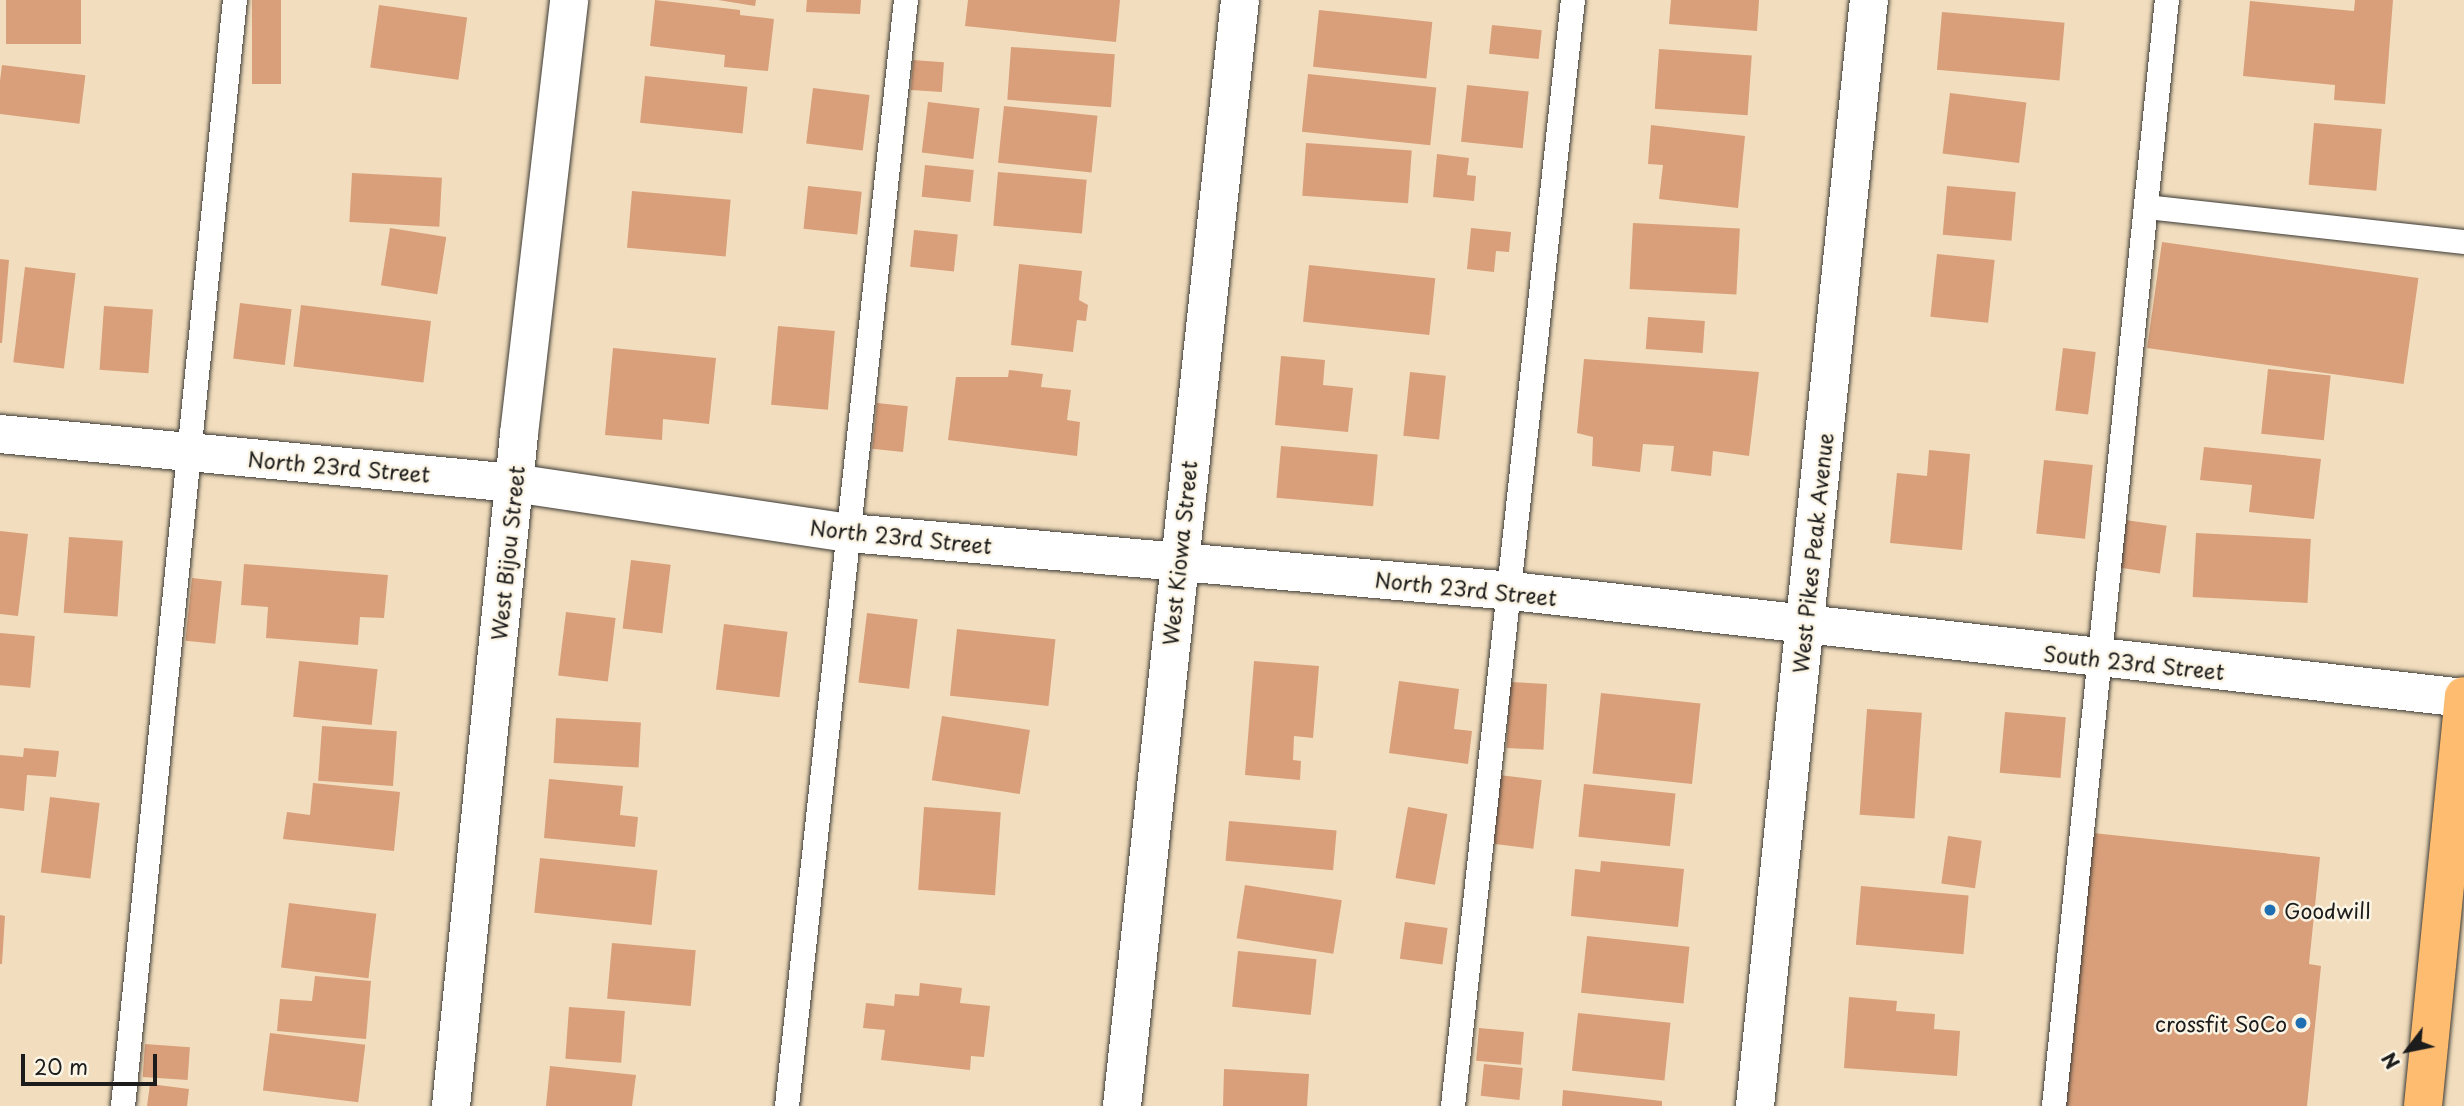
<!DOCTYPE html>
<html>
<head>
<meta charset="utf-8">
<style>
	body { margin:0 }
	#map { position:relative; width:2464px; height:1106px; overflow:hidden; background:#f2debe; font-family:"Playpen Sans",sans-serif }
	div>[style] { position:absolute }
	.building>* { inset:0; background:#d89f7a; transform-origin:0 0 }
	.roads { filter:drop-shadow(0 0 2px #3c3934) drop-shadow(0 0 2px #3c3934) }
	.service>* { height:24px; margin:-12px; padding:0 12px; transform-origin:12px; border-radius:12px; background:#fff }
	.minor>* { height:38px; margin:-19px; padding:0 19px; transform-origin:19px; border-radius:19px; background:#fff }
	.primary>* { height:38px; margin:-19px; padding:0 19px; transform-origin:19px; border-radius:19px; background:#febc70 }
	.dots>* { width:19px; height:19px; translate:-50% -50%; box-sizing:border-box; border:4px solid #fcf5e5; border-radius:50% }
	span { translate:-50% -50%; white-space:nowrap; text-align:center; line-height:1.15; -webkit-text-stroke:5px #fcf5e5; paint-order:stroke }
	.street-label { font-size:21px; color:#1c1c1c }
	.poi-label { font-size:21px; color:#1c1c1c }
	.left { translate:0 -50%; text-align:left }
	.right { translate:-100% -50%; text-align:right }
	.north { position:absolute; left:2373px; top:1015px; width:70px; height:70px; -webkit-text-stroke:5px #fcf5e5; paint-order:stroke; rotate:238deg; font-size:19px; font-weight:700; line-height:28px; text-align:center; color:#1c1c1c }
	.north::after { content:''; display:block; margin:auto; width:24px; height:32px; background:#1c1c1c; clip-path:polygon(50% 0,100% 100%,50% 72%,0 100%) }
	.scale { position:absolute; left:21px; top:1054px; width:136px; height:32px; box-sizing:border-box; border:4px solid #1c1c1c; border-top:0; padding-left:9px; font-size:21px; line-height:24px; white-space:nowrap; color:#1c1c1c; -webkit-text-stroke:5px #fcf5e5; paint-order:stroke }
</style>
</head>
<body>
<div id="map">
	<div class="building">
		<i style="left:6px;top:0;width:75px;height:44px"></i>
		<i style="left:252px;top:0;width:29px;height:84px"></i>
		<i style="clip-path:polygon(655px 0,740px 10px,740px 15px,774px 19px,768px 71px,724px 67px,725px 55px,650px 46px)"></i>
		<i style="clip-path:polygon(718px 0,756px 0,755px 6px)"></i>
		<i style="clip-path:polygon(807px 0,861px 0,860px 14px,806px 12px)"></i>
		<i style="clip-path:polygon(968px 0,1120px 0,1116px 42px,965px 26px)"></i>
		<i style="clip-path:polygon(1671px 0,1759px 0,1757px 31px,1669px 24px)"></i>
		<i style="clip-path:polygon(2355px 0,2393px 0,2385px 104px,2334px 100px,2335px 85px,2243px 76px,2250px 1px,2354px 11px)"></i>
		<i style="left:379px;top:5px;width:89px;height:63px;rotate:8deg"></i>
		<i style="left:1319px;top:10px;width:114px;height:57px;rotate:6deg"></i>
		<i style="left:1942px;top:12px;width:123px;height:58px;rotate:5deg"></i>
		<i style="left:1492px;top:25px;width:50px;height:29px;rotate:6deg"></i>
		<i style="left:1011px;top:47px;width:104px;height:53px;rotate:4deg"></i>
		<i style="left:1659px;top:49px;width:93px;height:60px;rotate:4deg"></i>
		<i style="left:913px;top:60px;width:31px;height:30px;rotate:4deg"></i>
		<i style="left:2px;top:65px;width:84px;height:49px;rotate:7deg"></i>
		<i style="left:1308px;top:74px;width:129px;height:58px;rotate:6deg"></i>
		<i style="left:645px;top:76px;width:103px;height:47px;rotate:6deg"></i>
		<i style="left:1467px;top:85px;width:62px;height:57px;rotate:6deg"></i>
		<i style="left:813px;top:88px;width:57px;height:56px;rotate:7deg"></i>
		<i style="left:1950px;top:93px;width:77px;height:61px;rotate:7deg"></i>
		<i style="left:928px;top:102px;width:52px;height:51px;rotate:7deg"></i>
		<i style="left:1004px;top:106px;width:94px;height:57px;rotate:6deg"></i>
		<i style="left:2314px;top:123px;width:68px;height:62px;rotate:5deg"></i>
		<i style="clip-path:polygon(1651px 125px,1745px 136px,1738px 208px,1659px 199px,1663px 165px,1648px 164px)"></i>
		<i style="left:1306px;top:143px;width:106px;height:53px;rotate:4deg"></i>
		<i style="clip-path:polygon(1437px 154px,1469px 158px,1467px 175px,1476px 176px,1474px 201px,1433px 197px)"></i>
		<i style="left:925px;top:165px;width:49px;height:32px;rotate:6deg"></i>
		<i style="left:998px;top:172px;width:89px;height:54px;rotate:5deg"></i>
		<i style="left:352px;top:173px;width:90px;height:49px;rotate:3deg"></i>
		<i style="left:808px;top:186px;width:54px;height:43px;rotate:6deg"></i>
		<i style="left:1947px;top:186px;width:69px;height:49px;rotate:5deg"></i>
		<i style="left:632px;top:191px;width:99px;height:57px;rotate:5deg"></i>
		<i style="left:1633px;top:223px;width:107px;height:66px;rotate:3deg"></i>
		<i style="left:390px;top:228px;width:57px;height:58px;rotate:9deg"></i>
		<i style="clip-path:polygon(1471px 228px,1511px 232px,1509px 252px,1496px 251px,1494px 272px,1467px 269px)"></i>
		<i style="left:914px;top:230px;width:44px;height:37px;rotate:6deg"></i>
		<i style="left:2162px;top:242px;width:259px;height:107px;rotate:8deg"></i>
		<i style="left:1937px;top:254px;width:58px;height:63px;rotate:6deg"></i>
		<i style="clip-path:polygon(0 259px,9px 260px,2px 343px,0 343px)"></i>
		<i style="clip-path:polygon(1019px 264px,1082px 271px,1079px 300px,1088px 305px,1086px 321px,1077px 320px,1073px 352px,1011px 345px)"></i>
		<i style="left:1309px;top:265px;width:127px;height:57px;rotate:6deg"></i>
		<i style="left:25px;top:267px;width:51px;height:96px;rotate:7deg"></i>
		<i style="left:240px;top:303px;width:52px;height:56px;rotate:7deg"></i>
		<i style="left:301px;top:305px;width:131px;height:62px;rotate:7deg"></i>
		<i style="left:104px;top:306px;width:49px;height:64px;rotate:4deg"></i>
		<i style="left:1648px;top:317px;width:57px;height:32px;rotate:4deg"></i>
		<i style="left:778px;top:326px;width:57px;height:79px;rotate:5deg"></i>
		<i style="clip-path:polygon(613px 348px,716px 358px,709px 424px,663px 419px,662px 440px,605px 435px)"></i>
		<i style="left:2063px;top:348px;width:33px;height:63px;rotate:7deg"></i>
		<i style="clip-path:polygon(1281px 356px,1325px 360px,1323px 385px,1353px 388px,1348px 432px,1275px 425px)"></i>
		<i style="clip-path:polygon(1584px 359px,1759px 372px,1749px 456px,1713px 451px,1711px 476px,1671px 471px,1674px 446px,1643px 444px,1640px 472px,1592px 466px,1593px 437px,1577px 433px)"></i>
		<i style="left:2268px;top:369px;width:63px;height:65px;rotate:6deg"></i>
		<i style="clip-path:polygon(1009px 370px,1043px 374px,1041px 387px,1071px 390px,1067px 420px,1080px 422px,1077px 456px,948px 440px,956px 377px,1008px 377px)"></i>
		<i style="left:1410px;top:372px;width:36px;height:64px;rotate:6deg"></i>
		<i style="left:877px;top:403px;width:31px;height:46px;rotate:6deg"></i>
		<i style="left:1281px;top:446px;width:97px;height:52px;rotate:5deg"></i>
		<i style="clip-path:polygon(2204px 447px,2321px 459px,2314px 519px,2249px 512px,2252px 485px,2200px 480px)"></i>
		<i style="clip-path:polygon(1929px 450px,1970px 454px,1962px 550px,1890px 543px,1897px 473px,1927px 476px)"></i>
		<i style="left:2044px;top:460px;width:49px;height:74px;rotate:6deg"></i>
		<i style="left:2125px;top:520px;width:42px;height:48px;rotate:8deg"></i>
		<i style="clip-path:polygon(0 531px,28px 534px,18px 616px,0 614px)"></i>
		<i style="left:2196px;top:533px;width:115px;height:64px;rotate:3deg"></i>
		<i style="left:69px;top:537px;width:54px;height:76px;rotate:4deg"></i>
		<i style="left:631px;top:560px;width:40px;height:69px;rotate:7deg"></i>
		<i style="clip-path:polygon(244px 564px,388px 575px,384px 618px,360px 617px,358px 645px,266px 638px,268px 607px,241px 605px)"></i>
		<i style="left:192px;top:578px;width:30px;height:63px;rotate:6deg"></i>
		<i style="left:566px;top:612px;width:50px;height:64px;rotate:7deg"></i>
		<i style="left:867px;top:613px;width:51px;height:70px;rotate:7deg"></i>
		<i style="left:724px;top:624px;width:64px;height:66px;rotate:7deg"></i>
		<i style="left:957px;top:629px;width:99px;height:67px;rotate:6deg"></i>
		<i style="left:0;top:633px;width:35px;height:52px;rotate:5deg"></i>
		<i style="left:299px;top:661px;width:79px;height:56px;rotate:6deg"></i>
		<i style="clip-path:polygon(1254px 661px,1319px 666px,1313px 738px,1294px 736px,1293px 760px,1301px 761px,1300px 780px,1245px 775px)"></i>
		<i style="clip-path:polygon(1399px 681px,1459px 689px,1454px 729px,1472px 731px,1468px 764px,1389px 753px)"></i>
		<i style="left:1510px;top:682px;width:37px;height:66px;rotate:3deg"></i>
		<i style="left:1601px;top:693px;width:100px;height:81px;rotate:6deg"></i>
		<i style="left:1867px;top:709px;width:55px;height:106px;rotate:4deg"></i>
		<i style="left:2005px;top:712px;width:61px;height:61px;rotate:5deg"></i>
		<i style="left:942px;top:716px;width:89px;height:65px;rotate:9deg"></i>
		<i style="left:556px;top:718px;width:85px;height:45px;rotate:3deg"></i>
		<i style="left:322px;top:726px;width:75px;height:55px;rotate:4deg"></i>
		<i style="clip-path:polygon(24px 748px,59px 751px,56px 777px,27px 775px,24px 811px,0 808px,0 755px,23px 757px)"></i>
		<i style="left:1499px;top:775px;width:43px;height:69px;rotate:7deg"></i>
		<i style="clip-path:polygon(549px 779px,623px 786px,620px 815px,638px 817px,635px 847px,544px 838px)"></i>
		<i style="clip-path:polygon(313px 783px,400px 792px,394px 851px,283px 839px,287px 812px,310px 815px)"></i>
		<i style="left:1584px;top:784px;width:92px;height:53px;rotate:6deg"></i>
		<i style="left:50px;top:797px;width:50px;height:76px;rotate:7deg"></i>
		<i style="left:924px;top:807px;width:77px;height:83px;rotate:4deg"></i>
		<i style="left:1408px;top:807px;width:40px;height:72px;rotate:10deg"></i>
		<i style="left:1229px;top:821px;width:108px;height:40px;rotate:5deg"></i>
		<i style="clip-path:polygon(2093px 833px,2320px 857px,2309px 964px,2321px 966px,2307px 1106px,2065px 1106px)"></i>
		<i style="left:1948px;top:836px;width:34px;height:48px;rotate:8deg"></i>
		<i style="left:540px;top:858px;width:118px;height:55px;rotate:6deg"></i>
		<i style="clip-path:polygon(1601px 861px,1684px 869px,1678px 927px,1571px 916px,1575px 869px,1600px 872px)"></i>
		<i style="left:1245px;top:885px;width:98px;height:54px;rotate:9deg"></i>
		<i style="left:1861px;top:886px;width:108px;height:59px;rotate:5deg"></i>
		<i style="left:289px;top:903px;width:88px;height:65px;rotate:7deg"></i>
		<i style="clip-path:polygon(0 915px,5px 916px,2px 964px,0 964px)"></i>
		<i style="left:1405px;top:922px;width:43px;height:37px;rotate:8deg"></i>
		<i style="left:1587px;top:936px;width:103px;height:57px;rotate:6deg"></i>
		<i style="left:612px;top:943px;width:84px;height:56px;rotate:5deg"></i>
		<i style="left:1238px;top:951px;width:79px;height:56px;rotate:6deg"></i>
		<i style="clip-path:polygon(315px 976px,371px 981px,366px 1039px,277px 1031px,280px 999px,312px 1001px)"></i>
		<i style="clip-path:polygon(920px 983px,962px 988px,960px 1003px,990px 1006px,984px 1057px,971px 1056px,970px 1070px,881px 1060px,885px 1030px,863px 1028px,866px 1003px,894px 1006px,895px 994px,919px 996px)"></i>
		<i style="clip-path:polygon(1849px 997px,1897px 1001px,1896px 1011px,1935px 1014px,1934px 1029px,1960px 1031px,1957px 1076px,1844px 1068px)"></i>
		<i style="left:569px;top:1007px;width:56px;height:52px;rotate:4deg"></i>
		<i style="left:1578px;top:1013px;width:93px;height:58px;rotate:6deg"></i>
		<i style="left:1479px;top:1028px;width:45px;height:33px;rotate:5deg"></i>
		<i style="left:270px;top:1033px;width:96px;height:58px;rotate:7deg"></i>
		<i style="left:145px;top:1044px;width:45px;height:33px;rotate:4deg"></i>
		<i style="left:1484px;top:1064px;width:39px;height:32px;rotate:6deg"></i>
		<i style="clip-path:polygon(550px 1066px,636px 1075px,632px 1106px,546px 1106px)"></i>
		<i style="clip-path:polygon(1224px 1069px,1309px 1074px,1307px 1106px,1223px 1106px)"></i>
		<i style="clip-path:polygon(150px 1084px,189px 1089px,187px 1106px,147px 1106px)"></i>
		<i style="clip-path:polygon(1563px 1090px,1662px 1101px,1662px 1106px,1562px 1106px)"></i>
	</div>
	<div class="roads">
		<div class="service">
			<i style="left:2146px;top:207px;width:320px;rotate:6.3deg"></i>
			<i style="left:123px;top:1106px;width:1112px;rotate:-84.22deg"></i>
			<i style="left:787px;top:1106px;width:1112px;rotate:-83.86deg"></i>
			<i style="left:1453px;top:1106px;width:1112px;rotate:-83.81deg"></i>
			<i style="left:2054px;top:1106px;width:1112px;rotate:-84.17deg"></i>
		</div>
		<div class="minor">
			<i style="left:0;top:434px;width:516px;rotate:5.45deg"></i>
			<i style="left:514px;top:483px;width:339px;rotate:8.5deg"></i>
			<i style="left:849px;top:533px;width:666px;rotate:5deg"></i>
			<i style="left:1512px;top:591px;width:958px;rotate:6.41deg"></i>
			<i style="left:451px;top:1106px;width:675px;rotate:-84.22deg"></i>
			<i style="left:519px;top:434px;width:437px;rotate:-83.4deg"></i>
			<i style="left:1122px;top:1106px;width:1112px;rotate:-83.91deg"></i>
			<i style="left:1755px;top:1106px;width:1112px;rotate:-84.12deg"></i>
		</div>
		<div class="primary">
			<i style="left:2423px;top:1106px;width:412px;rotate:-84.3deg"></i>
		</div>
	</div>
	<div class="dots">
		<i style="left:2270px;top:910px;background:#1f6fb2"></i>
		<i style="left:2301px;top:1023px;background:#1f6fb2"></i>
	</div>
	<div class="street-label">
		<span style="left:339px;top:466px;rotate:5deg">North 23rd Street</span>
		<span style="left:901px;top:536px;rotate:6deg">North 23rd Street</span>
		<span style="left:507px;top:553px;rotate:-84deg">West Bijou Street</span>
		<span style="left:1179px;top:553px;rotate:-84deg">West Kiowa Street</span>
		<span style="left:1812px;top:553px;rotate:-84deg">West Pikes Peak Avenue</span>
		<span style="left:1466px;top:588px;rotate:6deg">North 23rd Street</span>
		<span style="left:2134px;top:662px;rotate:6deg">South 23rd Street</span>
	</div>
	<div class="poi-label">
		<span class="left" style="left:2284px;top:910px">Goodwill</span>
		<span class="right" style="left:2287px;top:1023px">crossfit SoCo</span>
	</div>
	<div class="north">N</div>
	<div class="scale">20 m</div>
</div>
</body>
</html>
